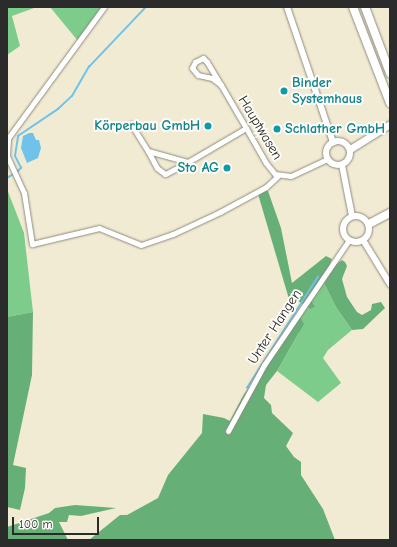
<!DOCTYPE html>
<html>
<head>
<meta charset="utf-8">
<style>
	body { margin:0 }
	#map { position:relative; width:397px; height:547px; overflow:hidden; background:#f2ebd3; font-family:"Comic Neue",sans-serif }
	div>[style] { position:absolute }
	.green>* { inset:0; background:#7ecc8c }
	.forest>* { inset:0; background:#66b078 }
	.water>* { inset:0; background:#6fc3eb }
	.stream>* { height:1.5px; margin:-0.75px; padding:0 0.75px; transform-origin:0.75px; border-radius:0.75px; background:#6fc3eb }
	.roads { filter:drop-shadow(0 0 1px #8e8b7f) drop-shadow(0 0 1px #8e8b7f) }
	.minor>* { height:5px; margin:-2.5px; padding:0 2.5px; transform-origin:2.5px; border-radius:2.5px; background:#fff }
	.tertiary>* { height:6px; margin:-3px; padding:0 3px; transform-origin:3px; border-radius:3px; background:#fff }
	.tertiary>.ring { margin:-3px; padding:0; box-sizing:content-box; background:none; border:6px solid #fff; border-radius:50% }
	.secondary>* { height:7px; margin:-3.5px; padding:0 3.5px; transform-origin:3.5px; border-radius:3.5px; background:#fff }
	.trunk>* { height:8px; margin:-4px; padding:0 4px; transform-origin:4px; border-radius:4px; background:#fff }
	.dots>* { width:11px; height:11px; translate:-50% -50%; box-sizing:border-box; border:2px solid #fdfcf7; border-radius:50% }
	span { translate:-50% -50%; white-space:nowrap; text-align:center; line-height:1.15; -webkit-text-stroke:4px #fdfcf7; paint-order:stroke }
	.culture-label { font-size:14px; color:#0d838f; font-weight:700 }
	.left { translate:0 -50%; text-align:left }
	.right { translate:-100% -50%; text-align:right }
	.street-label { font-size:14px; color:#2b2b2b }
	.frame { position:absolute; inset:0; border:8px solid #2b2b2b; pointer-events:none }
	.scale { position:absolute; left:12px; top:517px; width:87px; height:18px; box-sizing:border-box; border:2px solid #2b2b2b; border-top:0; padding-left:5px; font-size:12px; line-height:14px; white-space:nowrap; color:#2b2b2b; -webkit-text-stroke:3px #fdfcf7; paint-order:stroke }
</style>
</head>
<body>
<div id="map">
	<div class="green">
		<i style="clip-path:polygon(7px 7px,37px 7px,12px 16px,20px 46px,7px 55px)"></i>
		<i style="clip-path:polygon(50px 7px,102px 7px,78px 41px)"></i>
		<i style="clip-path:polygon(7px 189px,24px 233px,33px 312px,7px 317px)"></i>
		<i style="clip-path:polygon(323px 281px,336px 307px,352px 330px,328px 350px,323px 358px,341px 383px,318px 402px,277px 371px,299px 333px,299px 315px,305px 304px,315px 305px,310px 300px)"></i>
	</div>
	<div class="forest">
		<i style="clip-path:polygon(264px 188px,268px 191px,281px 228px,292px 283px,326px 256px,332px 259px,330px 264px,334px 266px,342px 260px,345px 262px,347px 266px,342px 279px,347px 297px,357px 312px,362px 315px,371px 310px,372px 304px,381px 302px,385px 308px,363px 329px,352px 330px,336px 307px,323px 281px,311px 300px,315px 306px,311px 309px,298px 301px,294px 305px,285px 305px,289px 299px,258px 194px)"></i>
		<i style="clip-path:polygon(33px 312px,32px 375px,13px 465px,26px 468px,25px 488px,20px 510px,7px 507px,7px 317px)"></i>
		<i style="clip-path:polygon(299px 315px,304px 324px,277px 371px,266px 385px,264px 398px,271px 405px,272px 413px,293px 433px,286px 446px,294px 457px,301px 462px,301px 475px,323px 509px,335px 540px,89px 540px,120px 515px,127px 515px,158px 498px,168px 475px,202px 433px,203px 414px,224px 418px,230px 421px,243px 396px)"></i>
		<i style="clip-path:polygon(75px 505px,116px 508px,81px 516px,69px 515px,67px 522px,59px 522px,68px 540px,7px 540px,7px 527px,49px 513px,55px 508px)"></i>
	</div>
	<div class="water">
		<i style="clip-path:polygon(29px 133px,33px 133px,36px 140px,39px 140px,41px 148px,38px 158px,27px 163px,21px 148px,23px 136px)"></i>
	</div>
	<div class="stream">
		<i style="left:17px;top:172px;width:6px;rotate:-45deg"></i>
		<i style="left:21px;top:168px;width:13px;rotate:-117deg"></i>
		<i style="left:15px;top:156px;width:20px;rotate:-81deg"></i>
		<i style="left:18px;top:136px;width:48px;rotate:-34deg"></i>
		<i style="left:58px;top:109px;width:19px;rotate:-43deg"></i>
		<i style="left:72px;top:96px;width:34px;rotate:-60deg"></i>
		<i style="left:89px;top:67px;width:83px;rotate:-46.5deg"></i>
		<i style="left:7px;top:178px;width:8px;rotate:-30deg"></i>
		<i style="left:247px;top:388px;width:132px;rotate:-57.4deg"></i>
	</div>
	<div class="roads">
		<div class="minor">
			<i style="left:104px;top:7px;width:162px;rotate:126.2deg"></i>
			<i style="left:8px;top:138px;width:18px;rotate:93deg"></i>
			<i style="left:7px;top:156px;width:41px;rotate:65.3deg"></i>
			<i style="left:24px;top:193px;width:52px;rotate:81.1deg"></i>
			<i style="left:32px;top:244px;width:69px;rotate:-13.4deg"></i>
			<i style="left:99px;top:228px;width:45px;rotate:22deg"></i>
			<i style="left:141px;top:245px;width:34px;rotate:-19deg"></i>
			<i style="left:173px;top:234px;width:52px;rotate:-25.1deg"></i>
			<i style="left:220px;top:212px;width:52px;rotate:-28.5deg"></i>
			<i style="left:266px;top:187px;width:16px;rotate:-43deg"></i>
			<i style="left:221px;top:85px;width:11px;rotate:-142deg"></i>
			<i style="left:212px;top:78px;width:14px;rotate:-168deg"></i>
			<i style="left:198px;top:75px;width:9px;rotate:-131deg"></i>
			<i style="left:192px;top:68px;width:7px;rotate:-63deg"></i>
			<i style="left:195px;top:62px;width:9px;rotate:-27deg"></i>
			<i style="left:203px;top:58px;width:6px;rotate:45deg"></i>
			<i style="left:207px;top:62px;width:27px;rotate:59deg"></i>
			<i style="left:221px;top:85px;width:50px;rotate:59.8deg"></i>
			<i style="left:246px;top:128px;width:40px;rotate:60.3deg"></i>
			<i style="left:266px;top:163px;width:14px;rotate:51deg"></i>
			<i style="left:275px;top:174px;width:16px;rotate:7deg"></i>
			<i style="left:291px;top:176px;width:40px;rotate:-25deg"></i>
			<i style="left:131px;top:124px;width:32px;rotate:58deg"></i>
			<i style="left:188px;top:162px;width:26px;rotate:152deg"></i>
			<i style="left:165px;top:174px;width:10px;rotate:-143deg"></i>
			<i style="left:157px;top:168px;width:19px;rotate:-118deg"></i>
			<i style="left:148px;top:151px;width:41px;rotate:15.4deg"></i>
			<i style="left:188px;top:162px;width:67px;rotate:-30.4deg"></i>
			<i style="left:228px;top:431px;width:75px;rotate:-61.4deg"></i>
			<i style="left:264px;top:365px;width:151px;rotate:-55.8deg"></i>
		</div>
		<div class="tertiary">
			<i style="left:287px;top:7px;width:143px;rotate:71.2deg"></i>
			<i class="ring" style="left:326px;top:141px;width:18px;height:18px"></i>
			<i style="left:342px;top:165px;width:52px;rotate:78.9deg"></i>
			<i class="ring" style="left:343px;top:216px;width:20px;height:20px"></i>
			<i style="left:363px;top:240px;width:52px;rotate:58.5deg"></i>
		</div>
		<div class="secondary">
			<i style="left:350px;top:149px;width:47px;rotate:-32deg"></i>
		</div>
		<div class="trunk">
			<i style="left:353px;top:7px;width:103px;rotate:68.9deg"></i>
			<i style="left:365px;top:7px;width:71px;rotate:69.3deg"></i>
			<i style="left:369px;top:224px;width:24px;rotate:-28deg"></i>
		</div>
	</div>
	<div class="dots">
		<i style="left:284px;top:91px;background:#0f9aa8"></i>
		<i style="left:208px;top:126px;background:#0f9aa8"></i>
		<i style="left:277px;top:129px;background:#0f9aa8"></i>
		<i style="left:227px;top:168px;background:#0f9aa8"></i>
	</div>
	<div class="culture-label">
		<span class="left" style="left:292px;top:91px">Binder<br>Systemhaus</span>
		<span class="right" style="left:200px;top:126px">Körperbau GmbH</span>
		<span class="left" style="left:285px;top:129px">Schlather GmbH</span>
		<span class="right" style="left:219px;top:168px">Sto AG</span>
	</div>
	<div class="street-label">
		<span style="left:260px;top:128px;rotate:59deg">Hauptwasen</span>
		<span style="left:275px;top:327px;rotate:-57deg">Unter Hangen</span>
	</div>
	<div class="frame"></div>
	<div class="scale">100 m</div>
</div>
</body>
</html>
